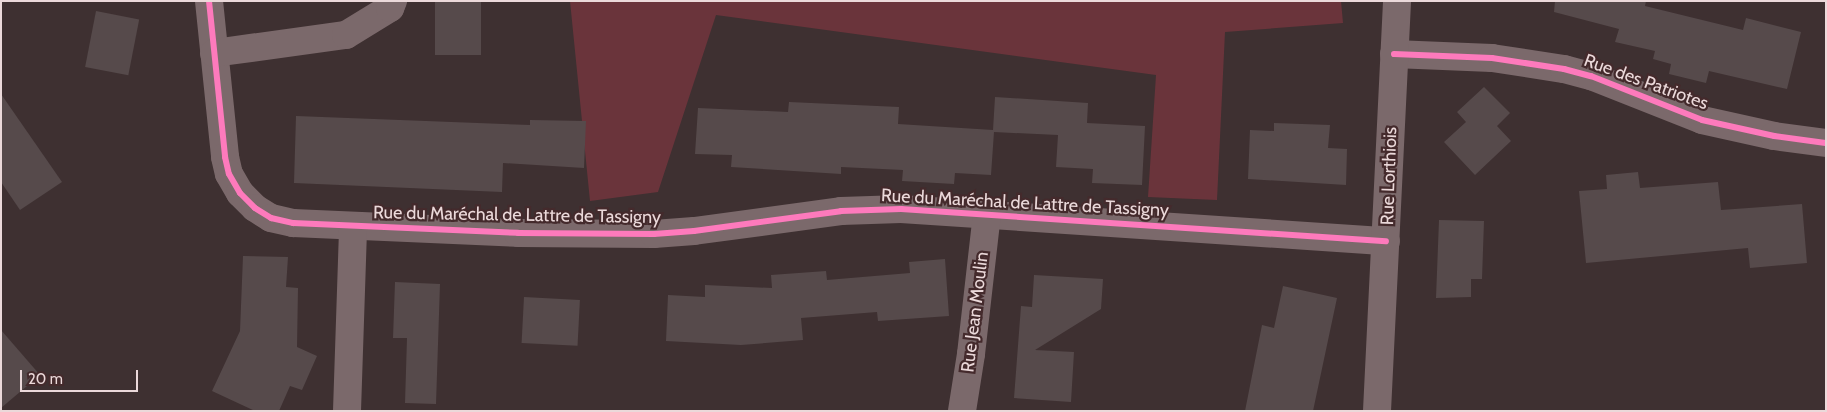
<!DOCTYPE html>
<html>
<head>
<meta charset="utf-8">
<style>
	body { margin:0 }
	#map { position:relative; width:1827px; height:412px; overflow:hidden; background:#3e3031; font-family:Cabin,sans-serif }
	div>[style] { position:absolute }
	.green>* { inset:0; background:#6a343b }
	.building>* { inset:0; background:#564a4b; transform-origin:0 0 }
	.minor>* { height:28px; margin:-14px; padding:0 14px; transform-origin:14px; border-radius:14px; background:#7b696b }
	.cycleway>* { height:6px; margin:-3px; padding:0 3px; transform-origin:3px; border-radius:3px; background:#fd7abc }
	span { translate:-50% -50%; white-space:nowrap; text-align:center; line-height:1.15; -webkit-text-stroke:4.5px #442a2c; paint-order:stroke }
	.street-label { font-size:18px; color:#ebd9da }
	.frame { position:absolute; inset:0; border:2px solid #ebd9da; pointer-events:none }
	.scale { position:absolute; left:20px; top:370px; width:118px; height:22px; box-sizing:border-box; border:2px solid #ebd9da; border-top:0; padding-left:6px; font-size:15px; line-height:18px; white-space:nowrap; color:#ebd9da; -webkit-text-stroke:4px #442a2c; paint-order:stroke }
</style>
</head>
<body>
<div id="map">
	<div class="green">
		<i style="clip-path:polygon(570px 1px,1341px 1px,1343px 23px,1225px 32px,1217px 200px,1148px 197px,1156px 75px,716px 15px,658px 192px,590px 201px)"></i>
	</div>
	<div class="building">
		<i style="left:435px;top:1px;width:46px;height:54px"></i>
		<i style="clip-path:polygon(1555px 1px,1646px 1px,1645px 6px,1743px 30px,1746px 18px,1801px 32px,1787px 89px,1709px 71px,1706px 83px,1669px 74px,1671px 64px,1653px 59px,1655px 51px,1615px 42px,1619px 29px,1554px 12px)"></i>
		<i style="left:96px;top:11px;width:44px;height:57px;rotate:11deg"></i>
		<i style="clip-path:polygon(1484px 87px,1510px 113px,1497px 126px,1511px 141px,1475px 175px,1444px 142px,1466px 122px,1457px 112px)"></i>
		<i style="clip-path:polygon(1px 94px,62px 182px,20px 210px,1px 182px)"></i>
		<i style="clip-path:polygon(995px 97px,1088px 103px,1087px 123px,1145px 126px,1142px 185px,1092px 183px,1093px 169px,1056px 167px,1058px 135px,994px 132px,991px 175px,955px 173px,954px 184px,902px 181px,903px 170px,841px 167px,841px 174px,731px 167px,732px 155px,695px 154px,698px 108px,788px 112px,789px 102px,899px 107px,898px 124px,993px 130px)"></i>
		<i style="clip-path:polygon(296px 116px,530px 125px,530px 120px,586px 121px,584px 168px,503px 163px,502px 192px,294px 183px)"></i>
		<i style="clip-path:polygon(1274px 123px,1330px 125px,1328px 148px,1347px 149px,1346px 185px,1248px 179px,1250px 130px,1274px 131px)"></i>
		<i style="clip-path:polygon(1638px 172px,1640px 188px,1718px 182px,1721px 210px,1802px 204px,1807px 263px,1750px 268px,1748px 248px,1586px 263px,1579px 191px,1607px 189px,1606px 175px)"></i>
		<i style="clip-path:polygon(1439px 220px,1484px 221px,1482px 279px,1471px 279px,1471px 297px,1436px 298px)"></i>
		<i style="clip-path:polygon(243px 256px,288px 257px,286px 287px,298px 288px,297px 347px,317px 356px,302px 390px,290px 386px,279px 411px,255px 411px,212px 391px,240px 331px)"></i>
		<i style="clip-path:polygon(945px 259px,949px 316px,878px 321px,877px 312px,801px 318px,803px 340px,741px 345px,666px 341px,668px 295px,705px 297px,705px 285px,772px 288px,771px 275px,826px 271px,827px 280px,910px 273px,909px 262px)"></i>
		<i style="clip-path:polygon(1034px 275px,1103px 279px,1101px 309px,1035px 350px,1074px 352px,1071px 402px,1014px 398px,1021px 306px,1032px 307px)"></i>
		<i style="clip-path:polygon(395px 282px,440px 284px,436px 404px,405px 403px,407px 338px,393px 338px)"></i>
		<i style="clip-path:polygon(1283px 286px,1337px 298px,1313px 411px,1245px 411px,1262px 325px,1274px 328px)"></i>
		<i style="left:524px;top:297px;width:56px;height:46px;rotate:3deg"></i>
		<i style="clip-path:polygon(1px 330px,40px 375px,1px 408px)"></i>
	</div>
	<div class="minor">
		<i style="left:209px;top:1px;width:157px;rotate:84.1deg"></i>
		<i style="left:225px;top:157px;width:17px;rotate:77deg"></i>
		<i style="left:229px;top:174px;width:22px;rotate:60deg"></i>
		<i style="left:240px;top:193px;width:21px;rotate:45deg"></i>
		<i style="left:255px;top:208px;width:19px;rotate:32deg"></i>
		<i style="left:271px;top:218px;width:23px;rotate:13deg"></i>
		<i style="left:293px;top:223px;width:225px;rotate:2.5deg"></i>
		<i style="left:518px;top:233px;width:136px;rotate:0.4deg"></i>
		<i style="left:654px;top:234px;width:40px;rotate:-4.3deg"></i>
		<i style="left:694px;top:231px;width:148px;rotate:-7.7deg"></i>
		<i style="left:841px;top:211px;width:60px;rotate:-1.9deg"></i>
		<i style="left:901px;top:209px;width:486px;rotate:3.8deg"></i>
		<i style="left:214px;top:53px;width:133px;rotate:-7.8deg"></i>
		<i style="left:346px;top:35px;width:52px;rotate:-31.5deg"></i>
		<i style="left:390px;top:8px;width:8px;rotate:-67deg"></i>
		<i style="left:1394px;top:54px;width:98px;rotate:2.3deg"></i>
		<i style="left:1492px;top:58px;width:73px;rotate:8.7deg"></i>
		<i style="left:1564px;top:69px;width:28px;rotate:15deg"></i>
		<i style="left:1591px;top:76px;width:119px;rotate:21.6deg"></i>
		<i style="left:1702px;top:120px;width:74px;rotate:12.5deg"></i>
		<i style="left:1774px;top:136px;width:52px;rotate:7.7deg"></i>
		<i style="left:347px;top:411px;width:184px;rotate:-88.1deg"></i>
		<i style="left:962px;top:411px;width:58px;rotate:-81deg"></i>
		<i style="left:971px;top:354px;width:142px;rotate:-83.5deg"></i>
		<i style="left:1377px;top:411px;width:410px;rotate:-87.2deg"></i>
	</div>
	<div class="cycleway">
		<i style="left:209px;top:1px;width:157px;rotate:84.1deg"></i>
		<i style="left:225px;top:157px;width:17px;rotate:77deg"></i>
		<i style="left:229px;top:174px;width:22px;rotate:60deg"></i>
		<i style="left:240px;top:193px;width:21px;rotate:45deg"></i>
		<i style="left:255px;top:208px;width:19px;rotate:32deg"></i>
		<i style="left:271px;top:218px;width:23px;rotate:13deg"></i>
		<i style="left:293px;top:223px;width:225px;rotate:2.5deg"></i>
		<i style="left:518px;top:233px;width:136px;rotate:0.4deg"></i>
		<i style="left:654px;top:234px;width:40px;rotate:-4.3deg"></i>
		<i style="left:694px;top:231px;width:148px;rotate:-7.7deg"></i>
		<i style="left:841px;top:211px;width:60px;rotate:-1.9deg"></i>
		<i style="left:901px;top:209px;width:486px;rotate:3.8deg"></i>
		<i style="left:1394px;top:54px;width:98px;rotate:2.3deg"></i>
		<i style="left:1492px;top:58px;width:73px;rotate:8.7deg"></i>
		<i style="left:1564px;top:69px;width:28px;rotate:15deg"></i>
		<i style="left:1591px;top:76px;width:119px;rotate:21.6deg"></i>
		<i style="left:1702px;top:120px;width:74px;rotate:12.5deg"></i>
		<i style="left:1774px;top:136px;width:52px;rotate:7.7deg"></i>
	</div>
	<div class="street-label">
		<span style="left:1646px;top:82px;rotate:20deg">Rue des Patriotes</span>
		<span style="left:1389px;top:176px;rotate:-88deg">Rue Lorthiois</span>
		<span style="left:1025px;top:203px;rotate:3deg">Rue du Maréchal de Lattre de Tassigny</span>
		<span style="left:517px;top:215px;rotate:1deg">Rue du Maréchal de Lattre de Tassigny</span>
		<span style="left:975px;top:312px;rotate:-83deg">Rue Jean Moulin</span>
	</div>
	<div class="frame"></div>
	<div class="scale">20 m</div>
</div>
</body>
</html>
